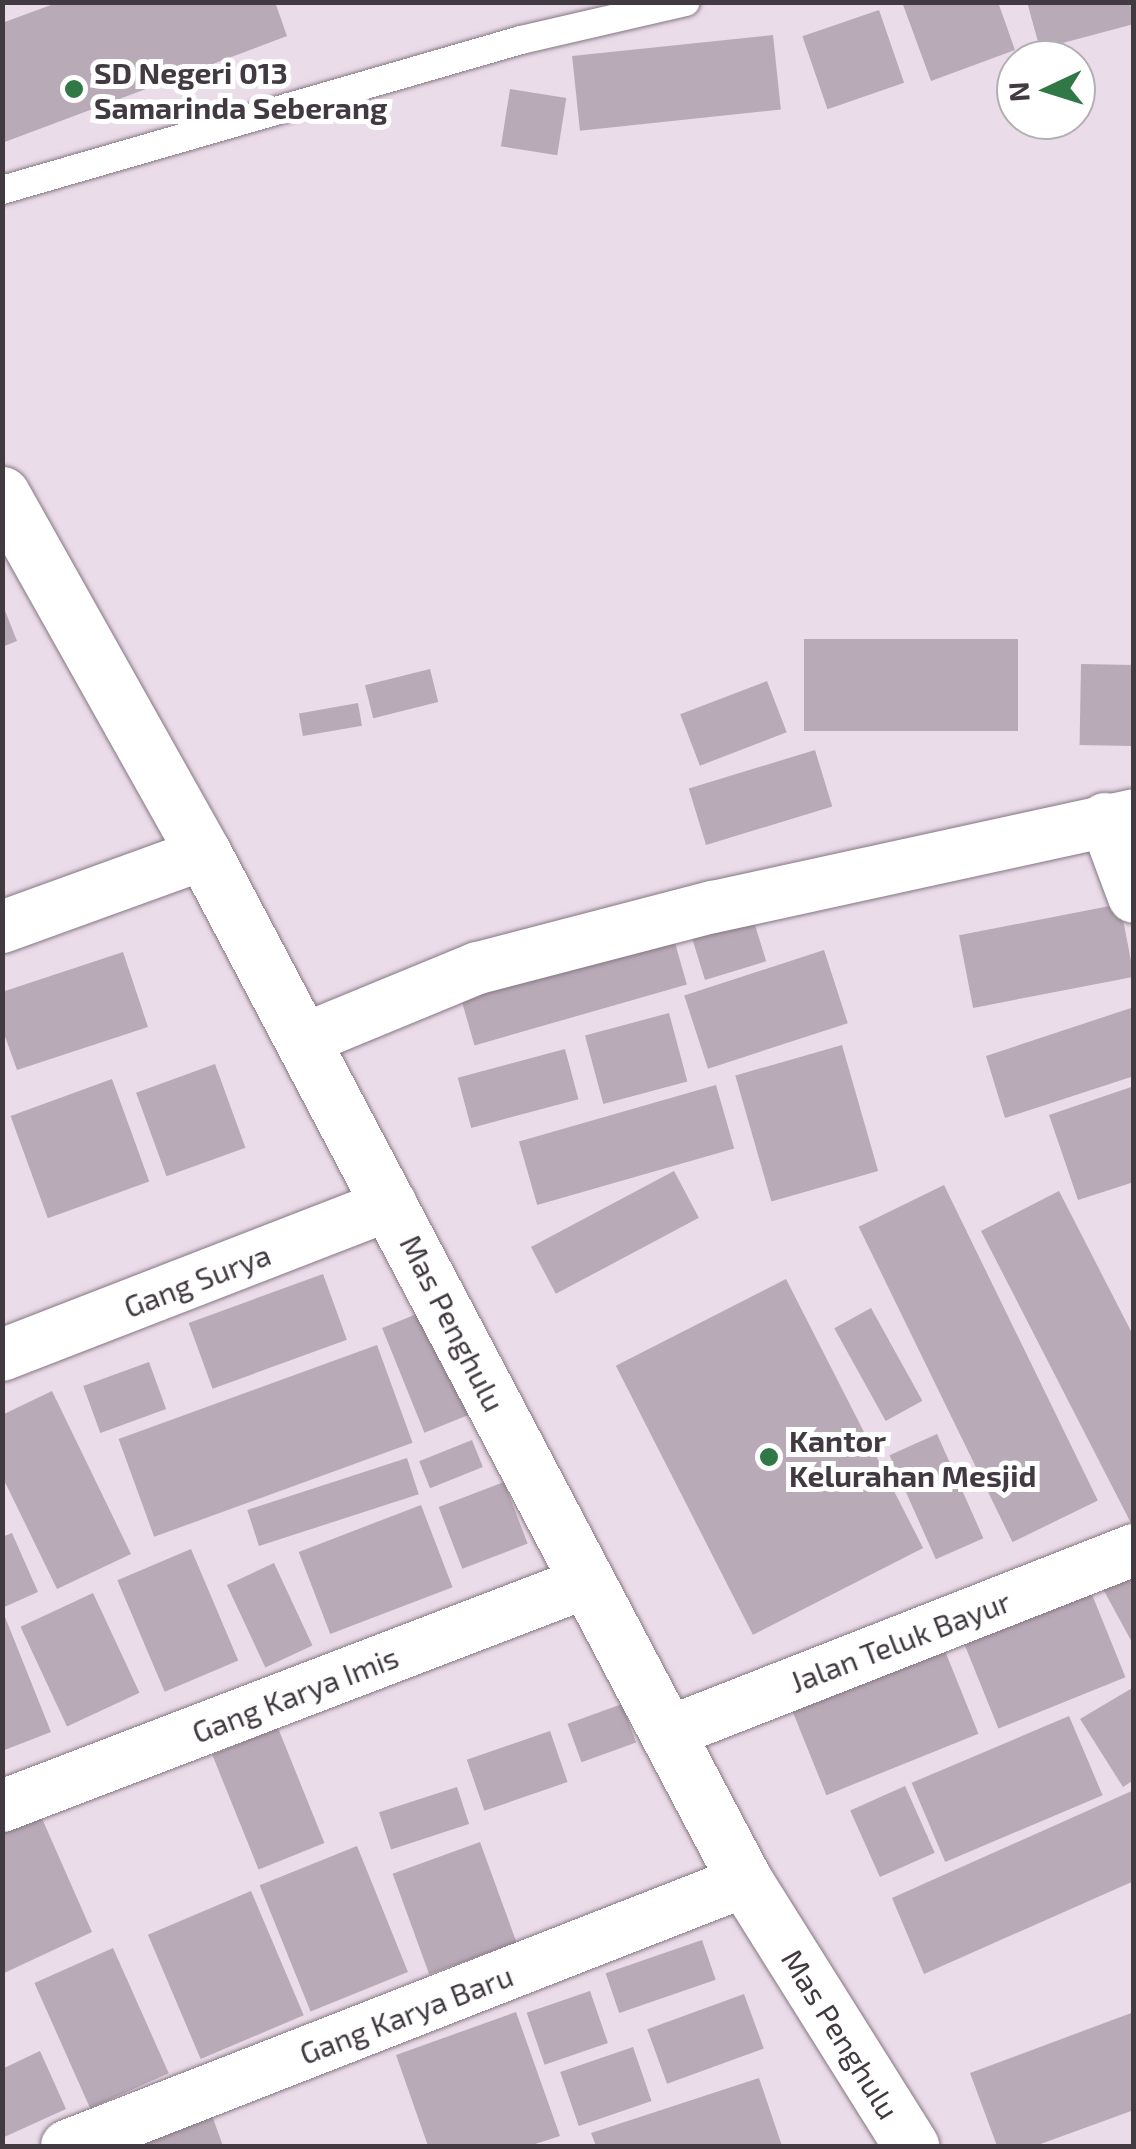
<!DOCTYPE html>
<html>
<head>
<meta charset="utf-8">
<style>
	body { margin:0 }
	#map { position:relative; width:1136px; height:2149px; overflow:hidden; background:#ebdce9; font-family:"Exo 2",sans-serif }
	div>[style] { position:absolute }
	.building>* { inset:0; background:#b9aab7; transform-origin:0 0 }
	.roads { filter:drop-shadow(0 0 2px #847682) drop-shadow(0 0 2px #847682) }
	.service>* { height:28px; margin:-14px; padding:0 14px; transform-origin:14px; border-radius:14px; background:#fff }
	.minor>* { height:52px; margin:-26px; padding:0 26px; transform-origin:26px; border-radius:26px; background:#fff }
	.tertiary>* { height:55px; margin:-27.5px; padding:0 27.5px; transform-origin:27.5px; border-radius:27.5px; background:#fff }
	.dots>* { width:28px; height:28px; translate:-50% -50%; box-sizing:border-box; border:5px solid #fff; border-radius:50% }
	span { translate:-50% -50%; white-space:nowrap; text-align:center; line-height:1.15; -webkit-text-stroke:10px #fff; paint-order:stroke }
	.poi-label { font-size:30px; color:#413a40; font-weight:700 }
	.left { translate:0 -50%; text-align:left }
	.street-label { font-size:30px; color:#413a40 }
	.frame { position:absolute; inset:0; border:5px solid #413a40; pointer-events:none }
	.north { position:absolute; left:996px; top:40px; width:100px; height:100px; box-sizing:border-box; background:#fff; border:2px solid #b3b0b3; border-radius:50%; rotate:266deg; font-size:28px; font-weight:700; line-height:40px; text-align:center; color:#413a40 }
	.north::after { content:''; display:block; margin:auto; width:35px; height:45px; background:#307845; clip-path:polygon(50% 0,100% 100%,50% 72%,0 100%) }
</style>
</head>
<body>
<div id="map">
	<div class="building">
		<i style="clip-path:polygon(59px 2px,275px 2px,287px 36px,2px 143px,2px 23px)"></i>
		<i style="clip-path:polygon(902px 2px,998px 2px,1015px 50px,931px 81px)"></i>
		<i style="clip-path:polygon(1027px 2px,1130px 2px,1134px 24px,1040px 49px)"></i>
		<i style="left:879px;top:10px;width:77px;height:81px;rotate:71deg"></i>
		<i style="left:773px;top:35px;width:75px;height:202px;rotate:84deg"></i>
		<i style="left:510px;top:89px;width:57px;height:58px;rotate:9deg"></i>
		<i style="clip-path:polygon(2px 603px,17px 641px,2px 647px)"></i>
		<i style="left:804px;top:639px;width:214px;height:92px"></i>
		<i style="left:1081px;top:664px;width:53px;height:81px;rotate:1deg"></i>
		<i style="left:430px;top:669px;width:34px;height:67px;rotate:76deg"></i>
		<i style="left:767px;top:681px;width:55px;height:93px;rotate:69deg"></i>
		<i style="left:358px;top:703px;width:23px;height:60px;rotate:80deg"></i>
		<i style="left:815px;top:750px;width:59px;height:132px;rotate:73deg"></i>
		<i style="left:748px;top:902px;width:62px;height:64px;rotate:73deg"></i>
		<i style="left:1120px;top:904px;width:74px;height:164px;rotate:79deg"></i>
		<i style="left:669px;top:922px;width:65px;height:221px;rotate:74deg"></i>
		<i style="left:824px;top:950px;width:77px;height:147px;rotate:72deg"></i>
		<i style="clip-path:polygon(123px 952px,148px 1027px,17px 1070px,2px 1028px,2px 992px)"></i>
		<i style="clip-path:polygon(1134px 1007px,1134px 1076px,1005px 1118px,986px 1056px)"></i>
		<i style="left:669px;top:1013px;width:71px;height:87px;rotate:75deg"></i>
		<i style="left:842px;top:1045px;width:131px;height:111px;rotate:74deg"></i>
		<i style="left:565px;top:1049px;width:52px;height:111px;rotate:75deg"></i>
		<i style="left:215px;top:1064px;width:89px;height:84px;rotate:70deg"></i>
		<i style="left:112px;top:1079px;width:109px;height:108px;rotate:70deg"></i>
		<i style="left:716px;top:1085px;width:66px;height:205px;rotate:74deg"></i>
		<i style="clip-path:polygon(1134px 1086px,1134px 1182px,1078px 1200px,1049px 1115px)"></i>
		<i style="left:674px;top:1171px;width:53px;height:162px;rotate:62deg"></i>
		<i style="left:944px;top:1185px;width:351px;height:95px;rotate:64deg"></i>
		<i style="clip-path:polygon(1059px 1191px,1134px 1337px,1134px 1529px,981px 1231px)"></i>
		<i style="left:323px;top:1274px;width:70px;height:143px;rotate:70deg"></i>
		<i style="left:786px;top:1279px;width:302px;height:191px;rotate:63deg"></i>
		<i style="left:434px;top:1307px;width:113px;height:56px;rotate:68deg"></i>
		<i style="left:871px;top:1308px;width:106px;height:42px;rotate:61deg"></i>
		<i style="left:377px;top:1345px;width:104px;height:275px;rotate:70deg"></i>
		<i style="left:149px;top:1362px;width:50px;height:70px;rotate:70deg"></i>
		<i style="clip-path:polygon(52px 1391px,131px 1554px,57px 1589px,2px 1476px,2px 1415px)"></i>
		<i style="left:937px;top:1434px;width:114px;height:52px;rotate:66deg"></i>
		<i style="left:472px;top:1440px;width:29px;height:57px;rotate:68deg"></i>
		<i style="left:407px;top:1458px;width:38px;height:168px;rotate:72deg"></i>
		<i style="left:504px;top:1482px;width:66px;height:70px;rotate:69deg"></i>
		<i style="left:421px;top:1505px;width:88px;height:131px;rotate:69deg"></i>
		<i style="clip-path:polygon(12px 1533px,38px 1592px,2px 1608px,2px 1537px)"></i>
		<i style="left:191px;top:1549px;width:121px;height:80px;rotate:67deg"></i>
		<i style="left:274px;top:1563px;width:91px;height:52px;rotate:65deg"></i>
		<i style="clip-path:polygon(1134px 1573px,1134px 1646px,1103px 1589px)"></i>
		<i style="left:1091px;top:1592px;width:92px;height:137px;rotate:68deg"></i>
		<i style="left:93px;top:1593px;width:110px;height:80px;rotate:65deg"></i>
		<i style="clip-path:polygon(5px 1617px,51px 1732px,2px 1751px,2px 1619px)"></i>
		<i style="left:941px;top:1641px;width:100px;height:164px;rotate:68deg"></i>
		<i style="clip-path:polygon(1134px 1687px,1134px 1780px,1123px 1787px,1080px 1719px)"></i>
		<i style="left:622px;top:1704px;width:41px;height:58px;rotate:70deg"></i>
		<i style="left:1069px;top:1716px;width:86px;height:171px;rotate:67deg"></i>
		<i style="left:278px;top:1728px;width:124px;height:71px;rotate:68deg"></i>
		<i style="left:550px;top:1731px;width:54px;height:88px;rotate:71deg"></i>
		<i style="left:905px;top:1786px;width:73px;height:60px;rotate:66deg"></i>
		<i style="left:457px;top:1787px;width:39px;height:82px;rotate:72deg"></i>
		<i style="clip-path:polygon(1134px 1790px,1134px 1881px,924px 1974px,892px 1898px)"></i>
		<i style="clip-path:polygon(40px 1814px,92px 1932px,2px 1974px,2px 1831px)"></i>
		<i style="left:480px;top:1842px;width:107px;height:93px;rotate:70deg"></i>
		<i style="left:357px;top:1846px;width:136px;height:105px;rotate:68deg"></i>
		<i style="left:251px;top:1891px;width:135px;height:112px;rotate:67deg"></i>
		<i style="left:702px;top:1940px;width:42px;height:102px;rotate:71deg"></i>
		<i style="left:113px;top:1948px;width:137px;height:86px;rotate:66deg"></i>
		<i style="left:590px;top:1991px;width:55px;height:67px;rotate:71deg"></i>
		<i style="left:744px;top:1994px;width:58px;height:103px;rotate:70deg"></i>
		<i style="clip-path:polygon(516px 2012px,560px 2136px,529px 2146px,428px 2146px,396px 2055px)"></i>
		<i style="clip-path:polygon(1134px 2012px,1134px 2110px,1035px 2146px,997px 2146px,970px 2073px)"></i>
		<i style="left:633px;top:2047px;width:57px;height:77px;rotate:71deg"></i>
		<i style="clip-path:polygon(40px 2051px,66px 2109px,2px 2138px,2px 2069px)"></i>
		<i style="clip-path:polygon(759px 2078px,782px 2146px,596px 2146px,591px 2133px)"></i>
		<i style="clip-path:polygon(210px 2110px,223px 2146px,135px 2146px)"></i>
	</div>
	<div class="roads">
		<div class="service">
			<i style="left:2px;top:190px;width:540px;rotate:-16.12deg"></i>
			<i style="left:521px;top:40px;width:169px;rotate:-13deg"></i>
		</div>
		<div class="minor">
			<i style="left:1105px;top:819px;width:83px;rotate:69.6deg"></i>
			<i style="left:2px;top:927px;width:215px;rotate:-19.9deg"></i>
			<i style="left:303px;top:1040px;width:189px;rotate:-22.4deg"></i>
			<i style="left:478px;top:968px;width:243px;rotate:-14.6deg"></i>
			<i style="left:713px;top:907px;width:431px;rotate:-12.3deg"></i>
			<i style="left:2px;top:1355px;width:417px;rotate:-21.2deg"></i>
			<i style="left:667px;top:1733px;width:502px;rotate:-21.4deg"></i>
			<i style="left:2px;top:1806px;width:626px;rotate:-20.95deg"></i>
			<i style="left:67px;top:2146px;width:728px;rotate:-21.35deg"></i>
		</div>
		<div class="tertiary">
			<i style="left:2px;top:494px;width:413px;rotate:60.7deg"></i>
			<i style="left:204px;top:854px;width:1161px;rotate:62.22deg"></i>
			<i style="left:745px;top:1881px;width:313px;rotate:57.9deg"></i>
		</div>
	</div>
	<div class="dots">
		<i style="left:74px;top:89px;background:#307845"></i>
		<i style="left:769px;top:1457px;background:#307845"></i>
	</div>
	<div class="poi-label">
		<span class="left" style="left:94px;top:89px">SD Negeri 013<br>Samarinda Seberang</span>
		<span class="left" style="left:789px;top:1457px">Kantor<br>Kelurahan Mesjid</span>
	</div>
	<div class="street-label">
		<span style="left:197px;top:1280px;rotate:-21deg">Gang Surya</span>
		<span style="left:453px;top:1323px;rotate:63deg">Mas Penghulu</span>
		<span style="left:900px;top:1641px;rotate:-21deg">Jalan Teluk Bayur</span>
		<span style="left:295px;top:1694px;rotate:-21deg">Gang Karya Imis</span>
		<span style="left:406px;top:2014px;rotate:-21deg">Gang Karya Baru</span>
		<span style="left:841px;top:2034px;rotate:58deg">Mas Penghulu</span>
	</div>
	<div class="frame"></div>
	<div class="north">N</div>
</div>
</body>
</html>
